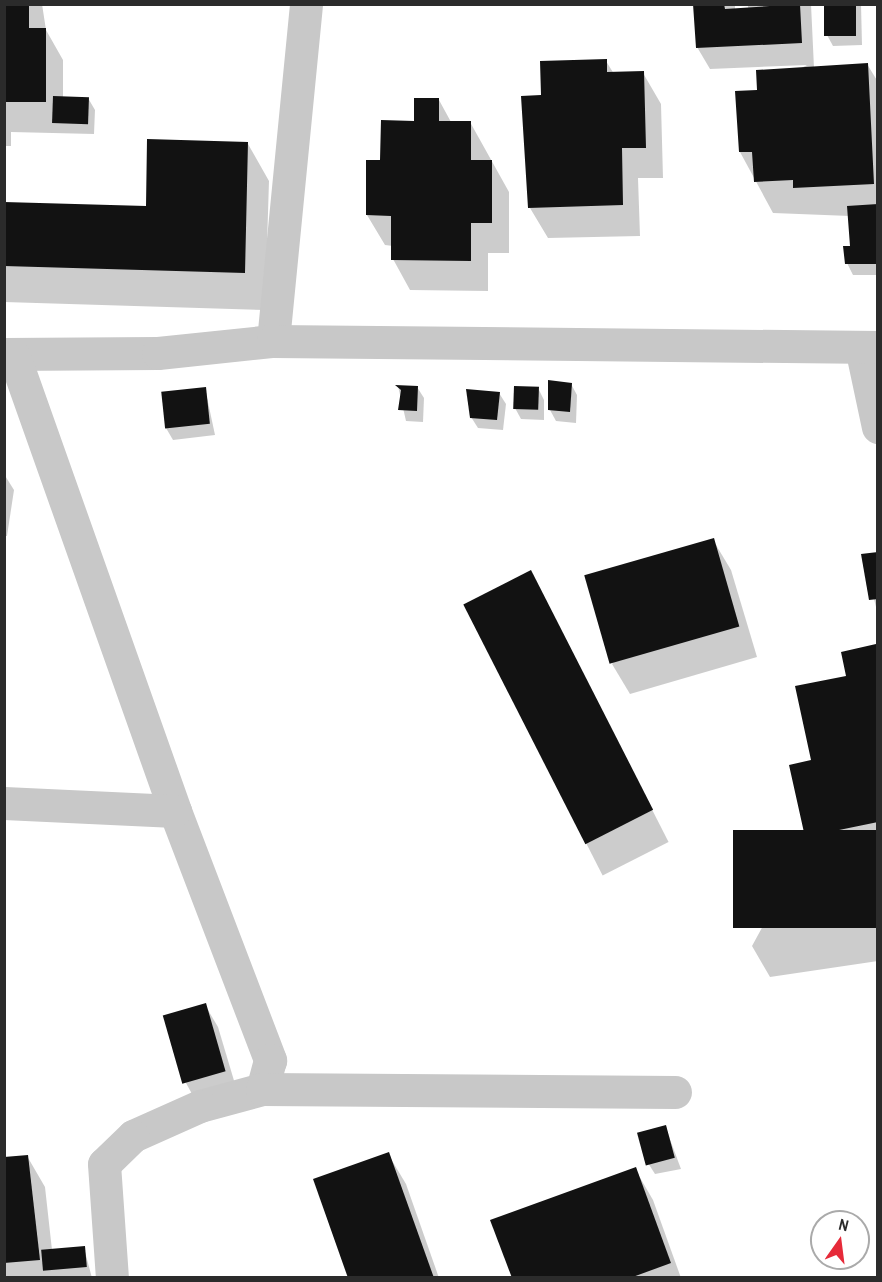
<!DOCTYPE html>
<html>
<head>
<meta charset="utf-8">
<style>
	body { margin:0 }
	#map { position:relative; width:882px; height:1282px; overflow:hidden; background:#fff; font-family:"Archivo Narrow",sans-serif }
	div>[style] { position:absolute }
	.shadow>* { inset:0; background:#0003; transform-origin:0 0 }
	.building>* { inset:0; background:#121212; transform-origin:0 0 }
	.street>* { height:33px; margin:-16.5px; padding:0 16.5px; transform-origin:16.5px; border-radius:16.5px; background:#c8c8c8 }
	span { translate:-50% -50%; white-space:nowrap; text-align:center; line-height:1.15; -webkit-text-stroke:6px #fff; paint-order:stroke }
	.frame { position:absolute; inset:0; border:6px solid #2b2b2b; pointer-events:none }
	.north { position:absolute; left:810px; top:1210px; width:60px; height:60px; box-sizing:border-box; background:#fff; border:2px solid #aaa; border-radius:50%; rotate:14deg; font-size:16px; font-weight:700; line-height:24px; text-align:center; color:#2b2b2b }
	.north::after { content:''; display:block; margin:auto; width:21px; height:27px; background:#e62a39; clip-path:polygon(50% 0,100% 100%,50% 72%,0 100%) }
</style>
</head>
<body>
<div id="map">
	<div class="shadow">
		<i style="clip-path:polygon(4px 4px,42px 4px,46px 30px,63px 60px,63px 98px,88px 98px,95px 110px,94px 134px,11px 132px,11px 146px,4px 146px)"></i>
		<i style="clip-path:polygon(695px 4px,735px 4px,735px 10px,748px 9px,748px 4px,811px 4px,814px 68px,867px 64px,878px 82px,878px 275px,853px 275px,847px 263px,852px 248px,850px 216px,773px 213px,740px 152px,759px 91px,807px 65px,710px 69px,697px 47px)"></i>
		<i style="clip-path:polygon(826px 4px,861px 4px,862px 45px,833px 46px,827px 35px)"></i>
		<i style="clip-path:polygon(606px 61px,614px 74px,643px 73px,661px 104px,663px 178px,638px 178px,640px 236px,548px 238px,530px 208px,543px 97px)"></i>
		<i style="clip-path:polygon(439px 100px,451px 122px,470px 122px,509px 192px,509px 253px,488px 253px,488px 291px,410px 290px,393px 259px,393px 246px,385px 245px,367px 215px,382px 161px)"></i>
		<i style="clip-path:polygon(248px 144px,269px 181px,265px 310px,4px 302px,4px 204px,147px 208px)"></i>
		<i style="clip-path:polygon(571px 384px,577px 395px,576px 423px,556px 421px,550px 410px)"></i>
		<i style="clip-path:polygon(398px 386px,417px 387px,424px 398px,423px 422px,406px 421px)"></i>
		<i style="clip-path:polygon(205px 388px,215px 435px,173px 440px,166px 428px)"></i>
		<i style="clip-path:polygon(538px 388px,544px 400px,544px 420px,521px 419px,515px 408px)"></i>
		<i style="clip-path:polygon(499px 393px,506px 404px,503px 430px,478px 428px,471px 417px)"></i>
		<i style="clip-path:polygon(4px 474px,14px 490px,7px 536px,4px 536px)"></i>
		<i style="clip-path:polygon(713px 540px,731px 570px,757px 657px,630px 694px,612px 664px)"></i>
		<i style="clip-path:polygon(878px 553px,878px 611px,877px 611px,863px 555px)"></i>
		<i style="left:531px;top:572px;width:303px;height:74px;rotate:63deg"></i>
		<i style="clip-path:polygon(875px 646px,878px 961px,770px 977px,752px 946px,809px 842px,791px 766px,813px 761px,848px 677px)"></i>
		<i style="clip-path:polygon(205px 1005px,218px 1027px,238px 1094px,198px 1105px,186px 1083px)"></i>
		<i style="clip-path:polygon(665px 1126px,681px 1169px,655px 1174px,648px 1163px)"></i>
		<i style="clip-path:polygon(388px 1154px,406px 1184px,439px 1278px,349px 1278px)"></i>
		<i style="clip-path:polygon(27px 1156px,45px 1187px,52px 1250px,84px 1248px,92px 1278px,4px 1278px,4px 1159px)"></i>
		<i style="clip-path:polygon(635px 1169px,653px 1200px,681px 1278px,513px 1278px)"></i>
	</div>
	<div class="building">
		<i style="clip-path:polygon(4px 4px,29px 4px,29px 28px,46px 28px,46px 102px,4px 102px)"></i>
		<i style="clip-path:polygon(693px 4px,724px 4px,725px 9px,800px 4px,802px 43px,696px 48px)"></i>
		<i style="left:824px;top:4px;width:32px;height:32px"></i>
		<i style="clip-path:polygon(607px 59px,607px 72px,644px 71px,646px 148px,622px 148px,623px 205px,528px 208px,521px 96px,541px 95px,540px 61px)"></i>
		<i style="clip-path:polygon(868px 63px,874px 184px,793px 188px,793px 180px,754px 182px,752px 152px,739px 152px,735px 91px,757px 90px,756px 70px)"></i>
		<i style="left:53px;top:96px;width:36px;height:27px;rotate:2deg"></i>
		<i style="clip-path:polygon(414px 98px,439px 98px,439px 121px,471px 121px,471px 160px,492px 160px,492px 223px,471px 223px,471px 261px,391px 260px,391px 216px,366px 215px,366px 160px,380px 160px,381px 120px,414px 121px)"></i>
		<i style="clip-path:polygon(147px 139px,248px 142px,245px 273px,4px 266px,4px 202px,146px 206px)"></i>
		<i style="clip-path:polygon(878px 204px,878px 264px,845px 264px,843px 246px,850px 246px,847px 206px)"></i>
		<i style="clip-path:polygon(548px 380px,572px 383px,570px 412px,548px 410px)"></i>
		<i style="clip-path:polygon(395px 385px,418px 386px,417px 411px,398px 410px,401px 390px)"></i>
		<i style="left:514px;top:386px;width:25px;height:23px;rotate:2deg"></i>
		<i style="left:206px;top:387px;width:37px;height:45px;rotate:84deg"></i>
		<i style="clip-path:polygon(466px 389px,500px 392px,497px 420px,470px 418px)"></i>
		<i style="left:714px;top:538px;width:92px;height:135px;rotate:74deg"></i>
		<i style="clip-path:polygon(878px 552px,878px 599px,869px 600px,861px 554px)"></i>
		<i style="left:531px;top:570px;width:269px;height:76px;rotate:63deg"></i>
		<i style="clip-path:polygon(876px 644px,878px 822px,805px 837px,789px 765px,811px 760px,795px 686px,846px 676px,841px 652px)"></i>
		<i style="left:878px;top:830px;width:98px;height:145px;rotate:90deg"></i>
		<i style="left:206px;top:1003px;width:71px;height:45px;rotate:74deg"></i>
		<i style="left:666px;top:1125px;width:34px;height:30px;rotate:75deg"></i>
		<i style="clip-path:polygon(389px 1152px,434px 1278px,348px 1278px,313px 1179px)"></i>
		<i style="clip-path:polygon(28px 1155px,40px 1260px,4px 1263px,4px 1157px)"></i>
		<i style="clip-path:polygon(636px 1167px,671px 1263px,630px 1278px,512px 1278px,490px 1220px)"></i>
		<i style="left:85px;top:1246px;width:21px;height:44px;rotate:85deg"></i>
	</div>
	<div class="street">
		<i style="left:273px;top:341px;width:339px;rotate:-84.4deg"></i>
		<i style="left:861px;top:347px;width:82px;rotate:78deg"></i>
		<i style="left:4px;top:354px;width:154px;rotate:-0.4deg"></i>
		<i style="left:158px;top:353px;width:116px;rotate:-6deg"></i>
		<i style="left:273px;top:341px;width:605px;rotate:0.57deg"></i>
		<i style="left:14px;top:356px;width:483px;rotate:70.5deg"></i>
		<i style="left:175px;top:811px;width:267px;rotate:69.1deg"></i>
		<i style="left:270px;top:1060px;width:30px;rotate:105deg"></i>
		<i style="left:262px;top:1089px;width:64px;rotate:164.7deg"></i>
		<i style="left:200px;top:1106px;width:73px;rotate:155.9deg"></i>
		<i style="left:133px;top:1136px;width:40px;rotate:136deg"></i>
		<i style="left:104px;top:1164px;width:114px;rotate:86deg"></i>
		<i style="left:4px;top:803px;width:171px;rotate:2.7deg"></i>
		<i style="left:262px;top:1089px;width:413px;rotate:0.4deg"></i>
	</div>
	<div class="frame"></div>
	<div class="north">N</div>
</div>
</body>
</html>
